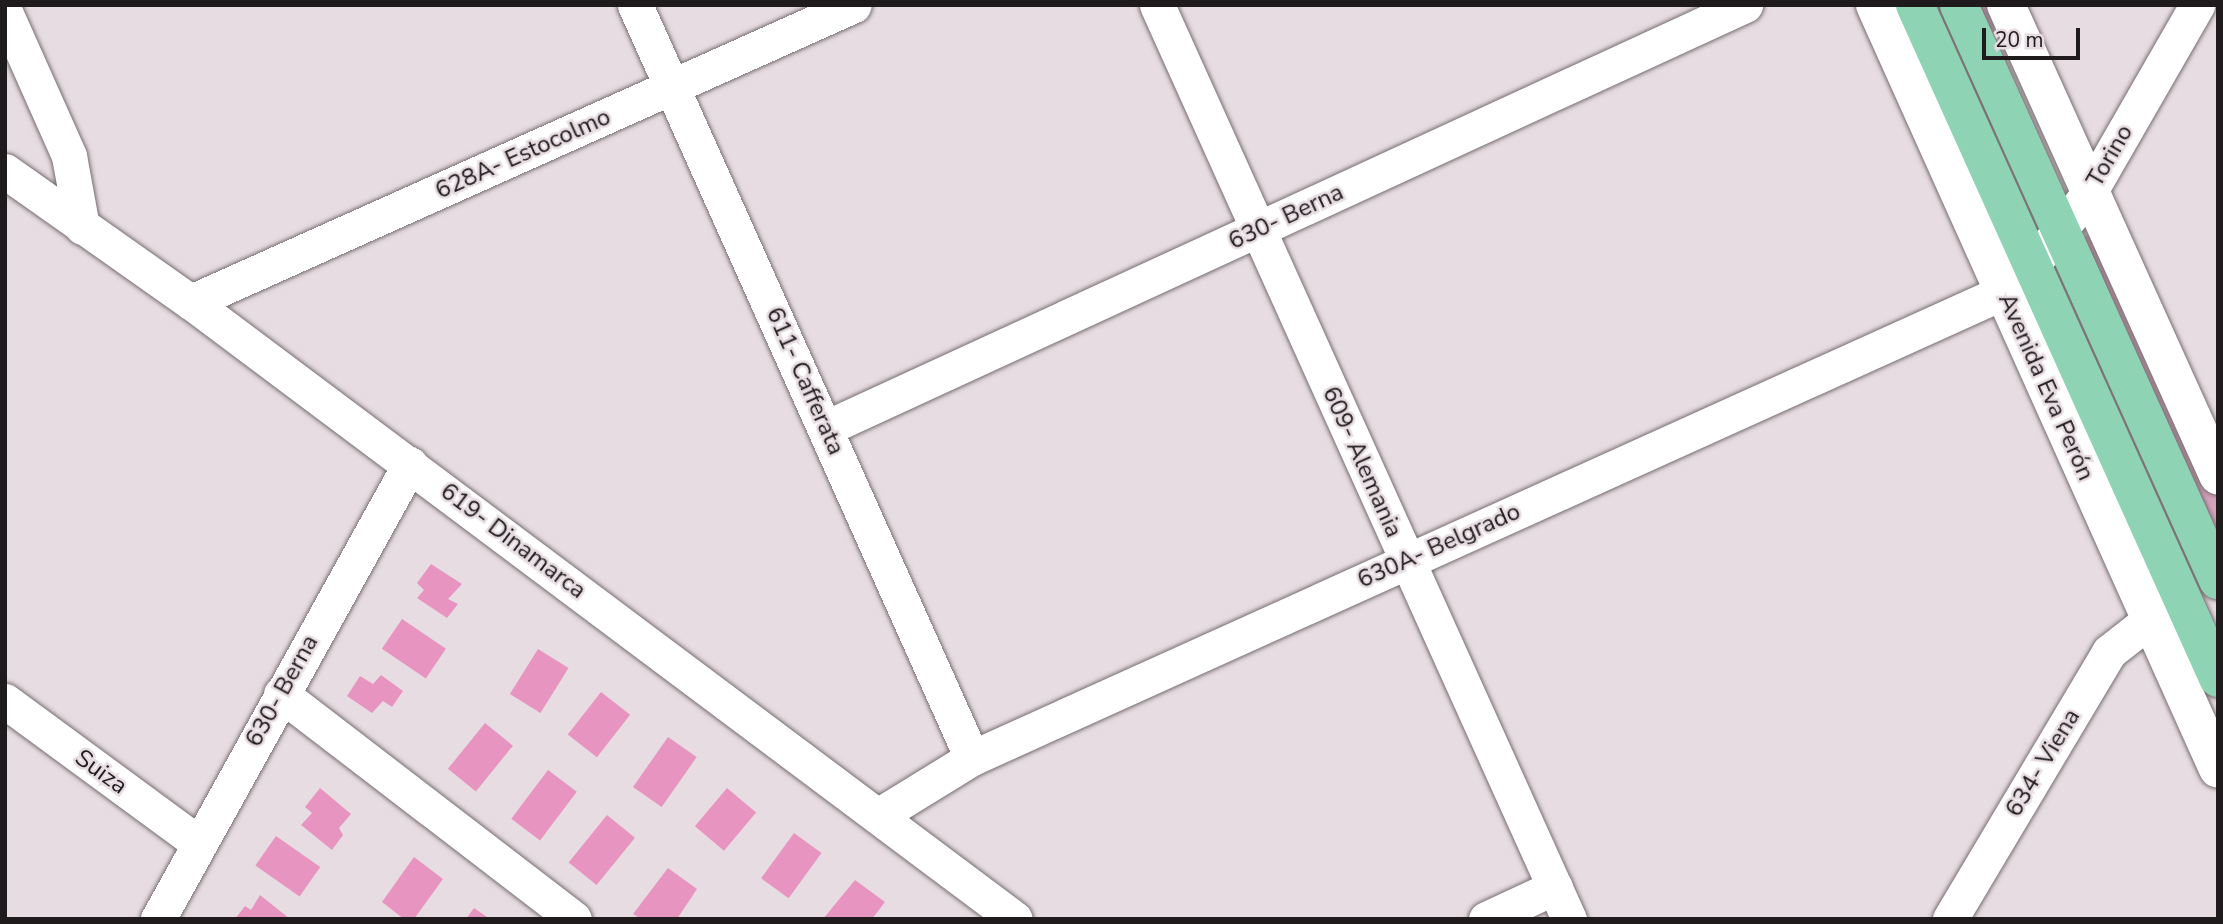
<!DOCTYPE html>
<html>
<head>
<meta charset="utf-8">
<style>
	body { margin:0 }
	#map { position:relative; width:2223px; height:924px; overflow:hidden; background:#e7dce1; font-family:"Nunito Sans",sans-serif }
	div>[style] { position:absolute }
	.green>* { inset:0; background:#d7a2bd; transform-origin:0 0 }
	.building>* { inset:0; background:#e795c0; transform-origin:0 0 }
	.roads { filter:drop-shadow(0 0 2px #766d71) drop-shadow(0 0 2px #766d71) }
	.minor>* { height:35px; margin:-17.5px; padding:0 17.5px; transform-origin:17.5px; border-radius:17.5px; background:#fff }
	.tertiary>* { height:38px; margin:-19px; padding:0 19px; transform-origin:19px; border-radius:19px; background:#fff }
	.primary>* { height:38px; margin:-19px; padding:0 19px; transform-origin:19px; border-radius:19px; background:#8fd3b5 }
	span { translate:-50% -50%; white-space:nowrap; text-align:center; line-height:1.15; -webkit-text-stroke:5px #e7dce1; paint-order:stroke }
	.street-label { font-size:24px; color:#1f1b1d }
	.frame { position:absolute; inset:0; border:7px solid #1f1b1d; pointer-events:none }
	.scale { position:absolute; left:1982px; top:28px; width:98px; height:32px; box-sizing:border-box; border:4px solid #1f1b1d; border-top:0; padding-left:9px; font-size:21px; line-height:24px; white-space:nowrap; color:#1f1b1d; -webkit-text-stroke:5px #e7dce1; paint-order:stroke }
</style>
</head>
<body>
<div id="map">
	<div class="green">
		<i style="left:1971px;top:5px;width:23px;height:221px"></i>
		<i style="clip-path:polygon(2095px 224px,2218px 498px,2218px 548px,2081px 243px)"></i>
	</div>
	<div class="building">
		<i style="clip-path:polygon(431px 564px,462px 584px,448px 599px,458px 604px,447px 618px,417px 598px,424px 590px,417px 583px)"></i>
		<i style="left:402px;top:619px;width:53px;height:36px;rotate:34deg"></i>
		<i style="left:538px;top:649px;width:36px;height:53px;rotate:32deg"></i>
		<i style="clip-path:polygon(381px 675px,403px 691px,392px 707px,383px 701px,372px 713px,347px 696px,360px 676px,373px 684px)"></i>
		<i style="left:601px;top:692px;width:37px;height:54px;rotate:38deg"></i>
		<i style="left:485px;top:723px;width:36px;height:59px;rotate:39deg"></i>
		<i style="left:668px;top:737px;width:35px;height:61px;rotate:35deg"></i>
		<i style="left:548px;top:770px;width:36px;height:61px;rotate:37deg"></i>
		<i style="clip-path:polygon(320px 788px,351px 814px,339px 828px,343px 835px,332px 850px,301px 825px,312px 813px,305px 807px)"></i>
		<i style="left:727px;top:788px;width:38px;height:50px;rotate:40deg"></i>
		<i style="left:607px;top:815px;width:36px;height:61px;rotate:39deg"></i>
		<i style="left:794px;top:833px;width:34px;height:56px;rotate:36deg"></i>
		<i style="left:276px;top:836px;width:54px;height:36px;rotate:35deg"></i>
		<i style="clip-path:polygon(414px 857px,443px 879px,414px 919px,404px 919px,382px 902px)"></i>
		<i style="clip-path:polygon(668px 868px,697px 889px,677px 919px,641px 919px,633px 914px)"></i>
		<i style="clip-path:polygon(855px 880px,885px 902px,872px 919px,823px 919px)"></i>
		<i style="clip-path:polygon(260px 895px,290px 919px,235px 919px,245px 906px,251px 910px)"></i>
		<i style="clip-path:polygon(474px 908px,490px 919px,466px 919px)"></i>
	</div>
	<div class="roads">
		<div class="minor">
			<i style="left:635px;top:5px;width:825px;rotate:65.89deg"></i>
			<i style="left:1157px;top:5px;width:1003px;rotate:65.74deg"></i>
			<i style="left:5px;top:12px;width:158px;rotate:66deg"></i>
			<i style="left:69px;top:156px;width:72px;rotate:79.6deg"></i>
			<i style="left:5px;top:171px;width:228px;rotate:35.2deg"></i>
			<i style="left:191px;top:302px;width:1029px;rotate:36.83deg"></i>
			<i style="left:191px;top:302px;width:726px;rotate:-24.13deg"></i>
			<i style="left:826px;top:428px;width:1012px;rotate:-24.72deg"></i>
			<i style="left:281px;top:694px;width:369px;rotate:37.5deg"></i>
			<i style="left:5px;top:701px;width:238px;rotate:36.3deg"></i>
			<i style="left:881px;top:814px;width:107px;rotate:-31.6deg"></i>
			<i style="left:972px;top:758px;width:1131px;rotate:-24.32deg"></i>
			<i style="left:2003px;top:292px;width:40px;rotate:-43deg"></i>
			<i style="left:2032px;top:265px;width:92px;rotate:-51.6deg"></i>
			<i style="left:2089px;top:193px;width:217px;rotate:-60.1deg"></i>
			<i style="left:158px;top:919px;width:520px;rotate:-61.02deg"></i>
			<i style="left:1486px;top:919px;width:76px;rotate:-24.9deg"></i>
			<i style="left:1950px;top:919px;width:311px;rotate:-59.2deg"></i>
			<i style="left:2109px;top:652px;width:53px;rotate:-38.2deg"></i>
		</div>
		<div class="tertiary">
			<i style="left:1875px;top:5px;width:837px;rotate:65.82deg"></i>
			<i style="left:2006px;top:5px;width:516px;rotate:65.72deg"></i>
		</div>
		<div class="primary">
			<i style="left:1915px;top:5px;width:738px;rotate:65.76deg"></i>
			<i style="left:1959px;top:5px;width:631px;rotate:65.75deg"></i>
		</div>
	</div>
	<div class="street-label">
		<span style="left:523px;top:154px;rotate:-24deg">628A- Estocolmo</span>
		<span style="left:2110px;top:156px;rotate:-60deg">Torino</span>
		<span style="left:1286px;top:217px;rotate:-25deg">630- Berna</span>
		<span style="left:805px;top:381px;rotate:66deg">611- Cafferata</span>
		<span style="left:2046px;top:387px;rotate:66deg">Avenida Eva Perón</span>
		<span style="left:1362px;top:462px;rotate:66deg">609- Alemania</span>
		<span style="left:513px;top:541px;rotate:37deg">619- Dinamarca</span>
		<span style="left:1439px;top:546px;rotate:-24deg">630A- Belgrado</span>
		<span style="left:282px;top:691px;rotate:-61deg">630- Berna</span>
		<span style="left:2043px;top:763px;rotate:-59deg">634- Viena</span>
		<span style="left:101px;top:772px;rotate:36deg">Suiza</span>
	</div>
	<div class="frame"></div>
	<div class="scale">20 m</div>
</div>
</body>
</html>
